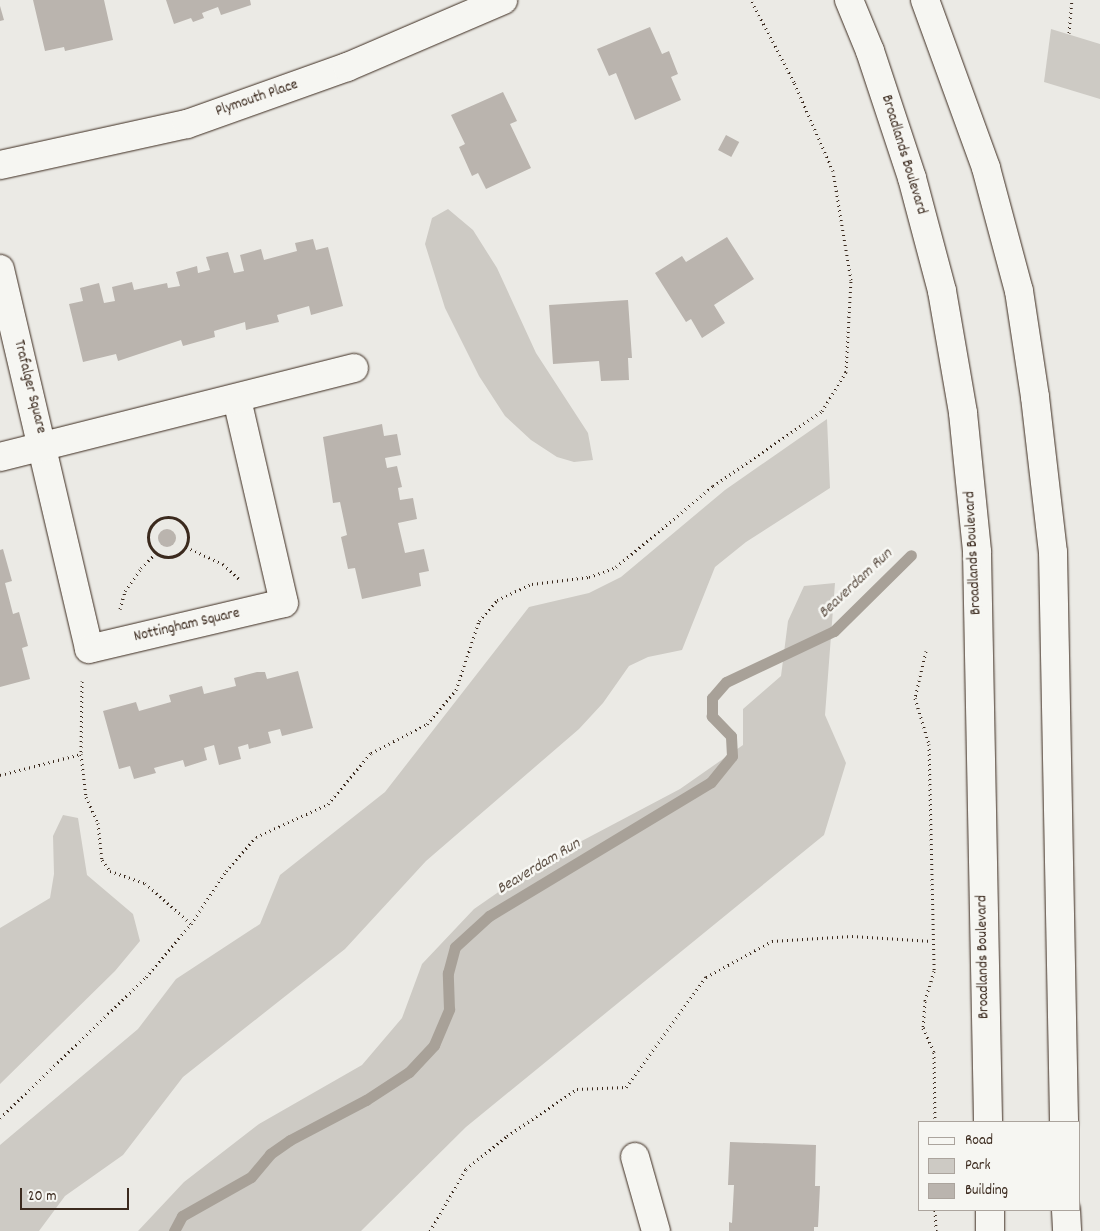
<!DOCTYPE html>
<html>
<head>
<meta charset="utf-8">
<style>
	body { margin:0 }
	#map { position:relative; width:1100px; height:1231px; overflow:hidden; background:#ebeae5; font-family:Dekko,sans-serif }
	div>[style] { position:absolute }
	.green>* { inset:0; background:#cdcac4 }
	.stream>* { height:11px; margin:-5.5px; padding:0 5.5px; transform-origin:5.5px; border-radius:5.5px; background:#a8a198 }
	.building>* { inset:0; background:#bab4ae; transform-origin:0 0 }
	.round { border-radius:50% }
	.path>* { height:3px; margin-top:-1.5px; transform-origin:0; background:repeating-linear-gradient(90deg,#3b2a1e 0 1px,transparent 0 5px) }
	.path>.ring { margin:-1.5px; padding:0; box-sizing:content-box; background:none; border:3px solid #3b2a1e; border-radius:50% }
	.roads { filter:drop-shadow(0 0 1px #3b2a1e) drop-shadow(0 0 1px #3b2a1e) }
	.minor>* { height:28px; margin:-14px; padding:0 14px; transform-origin:14px; border-radius:14px; background:#f6f6f2 }
	.secondary>* { height:28px; margin:-14px; padding:0 14px; transform-origin:14px; border-radius:14px; background:#f6f6f2 }
	span { translate:-50% -50%; white-space:nowrap; text-align:center; line-height:1.15; -webkit-text-stroke:5px #f6f6f2; paint-order:stroke }
	.street-label { font-size:15px; color:#3b2a1e }
	.water-label { font-size:16px; color:#615449; font-style:italic }
	.legend { position:absolute; left:918px; top:1121px; width:162px; height:90px; box-sizing:border-box; background:#f6f6f2; border:1px solid #aba49d; margin:0; padding:6px 9px; list-style:none; font-size:15px; color:#3b2a1e }
	.legend li { display:flex; align-items:center; gap:10px; height:25px }
	.legend b { width:25px; border:1px solid #aba49d }
	.scale { position:absolute; left:20px; top:1188px; width:109px; height:22px; box-sizing:border-box; border:2px solid #3b2a1e; border-top:0; padding-left:6px; font-size:15px; line-height:18px; white-space:nowrap; color:#3b2a1e; -webkit-text-stroke:4px #f6f6f2; paint-order:stroke }
</style>
</head>
<body>
<div id="map">
	<div class="green">
		<i style="clip-path:polygon(1051px 29px,1100px 44px,1100px 99px,1044px 82px)"></i>
		<i style="clip-path:polygon(448px 209px,473px 230px,497px 268px,536px 353px,588px 433px,593px 460px,574px 462px,557px 457px,531px 440px,505px 416px,479px 376px,445px 308px,425px 244px,432px 218px)"></i>
		<i style="clip-path:polygon(827px 419px,830px 488px,746px 542px,715px 567px,682px 650px,648px 657px,629px 666px,603px 703px,579px 729px,426px 861px,345px 949px,183px 1077px,123px 1155px,65px 1196px,39px 1231px,0 1231px,0 1145px,138px 1029px,176px 979px,260px 924px,280px 875px,385px 792px,529px 607px,589px 593px,621px 577px,725px 490px)"></i>
		<i style="clip-path:polygon(835px 583px,825px 715px,846px 763px,824px 835px,466px 1127px,361px 1231px,138px 1231px,184px 1182px,259px 1124px,362px 1065px,402px 1018px,422px 964px,474px 909px,542px 862px,680px 789px,743px 745px,743px 709px,781px 676px,788px 621px,804px 586px)"></i>
		<i style="clip-path:polygon(63px 815px,78px 818px,87px 875px,133px 914px,140px 941px,115px 971px,0 1084px,0 928px,50px 898px,54px 874px,53px 836px)"></i>
	</div>
	<div class="stream">
		<i style="left:174px;top:1231px;width:17px;rotate:-62deg"></i>
		<i style="left:182px;top:1216px;width:79px;rotate:-29.5deg"></i>
		<i style="left:251px;top:1177px;width:30px;rotate:-50deg"></i>
		<i style="left:270px;top:1154px;width:24px;rotate:-35deg"></i>
		<i style="left:290px;top:1140px;width:86px;rotate:-27.8deg"></i>
		<i style="left:366px;top:1100px;width:51px;rotate:-33.1deg"></i>
		<i style="left:409px;top:1072px;width:37px;rotate:-47deg"></i>
		<i style="left:434px;top:1045px;width:39px;rotate:-67deg"></i>
		<i style="left:449px;top:1009px;width:36px;rotate:-92deg"></i>
		<i style="left:448px;top:973px;width:27px;rotate:-75deg"></i>
		<i style="left:455px;top:947px;width:46px;rotate:-42.4deg"></i>
		<i style="left:489px;top:916px;width:259px;rotate:-31.1deg"></i>
		<i style="left:711px;top:782px;width:33px;rotate:-51deg"></i>
		<i style="left:732px;top:756px;width:20px;rotate:-93deg"></i>
		<i style="left:731px;top:736px;width:28px;rotate:-134deg"></i>
		<i style="left:712px;top:716px;width:18px;rotate:-90deg"></i>
		<i style="left:712px;top:698px;width:21px;rotate:-49deg"></i>
		<i style="left:726px;top:682px;width:119px;rotate:-25.3deg"></i>
		<i style="left:834px;top:631px;width:108px;rotate:-44.6deg"></i>
	</div>
	<div class="building">
		<i style="clip-path:polygon(33px 0,104px 0,113px 40px,65px 51px,64px 47px,45px 51px)"></i>
		<i style="clip-path:polygon(166px 0,250px 0,251px 5px,221px 15px,218px 7px,202px 13px,204px 18px,193px 22px,191px 18px,174px 24px)"></i>
		<i style="clip-path:polygon(0 6px,4px 20px,0 21px)"></i>
		<i style="clip-path:polygon(650px 27px,662px 54px,669px 51px,678px 74px,671px 77px,681px 100px,635px 120px,616px 73px,609px 76px,597px 49px)"></i>
		<i style="clip-path:polygon(503px 92px,517px 121px,510px 124px,531px 168px,486px 189px,478px 173px,472px 176px,459px 147px,465px 144px,451px 115px)"></i>
		<i style="left:726px;top:135px;width:15px;height:17px;rotate:28deg"></i>
		<i style="clip-path:polygon(727px 237px,754px 279px,714px 305px,725px 323px,702px 338px,691px 319px,686px 322px,655px 273px,682px 256px,686px 262px)"></i>
		<i style="clip-path:polygon(313px 239px,316px 250px,328px 247px,343px 306px,311px 315px,309px 306px,277px 315px,279px 322px,246px 330px,245px 322px,214px 331px,215px 337px,183px 346px,181px 340px,118px 361px,116px 354px,83px 362px,69px 304px,83px 301px,80px 288px,99px 283px,104px 303px,115px 301px,112px 287px,132px 282px,134px 290px,167px 283px,168px 288px,180px 286px,176px 272px,197px 266px,198px 273px,210px 270px,206px 257px,228px 252px,234px 273px,244px 271px,240px 255px,261px 249px,264px 260px,297px 251px,295px 243px)"></i>
		<i style="clip-path:polygon(628px 300px,632px 358px,628px 358px,629px 380px,601px 381px,599px 361px,553px 364px,549px 305px)"></i>
		<i style="clip-path:polygon(382px 424px,384px 436px,397px 434px,401px 455px,385px 458px,387px 468px,397px 466px,402px 487px,398px 488px,400px 500px,413px 498px,417px 519px,398px 523px,405px 553px,424px 549px,429px 571px,419px 573px,421px 586px,362px 599px,355px 568px,348px 569px,341px 537px,347px 535px,340px 502px,333px 503px,323px 437px)"></i>
		<i class="round" style="left:158px;top:529px;width:18px;height:18px"></i>
		<i style="clip-path:polygon(3px 549px,12px 581px,5px 583px,13px 614px,19px 612px,28px 646px,22px 648px,30px 679px,0 687px,0 550px)"></i>
		<i style="clip-path:polygon(298px 671px,313px 728px,282px 736px,280px 729px,268px 732px,271px 743px,249px 749px,248px 744px,238px 747px,241px 759px,219px 765px,214px 745px,204px 748px,207px 760px,185px 767px,183px 760px,154px 768px,156px 773px,134px 779px,130px 766px,119px 769px,103px 711px,136px 702px,139px 711px,171px 702px,169px 695px,202px 686px,204px 694px,236px 686px,234px 678px,257px 672px,265px 672px,267px 679px)"></i>
		<i style="clip-path:polygon(730px 1142px,816px 1145px,815px 1186px,820px 1186px,818px 1227px,814px 1227px,814px 1231px,729px 1231px,729px 1222px,732px 1223px,734px 1185px,728px 1185px)"></i>
	</div>
	<div class="path">
		<i style="left:1069px;top:33px;width:33px;rotate:-85deg"></i>
		<i class="ring" style="left:148px;top:517px;width:37px;height:37px"></i>
		<i style="left:186px;top:547px;width:41px;rotate:24.7deg"></i>
		<i style="left:223px;top:564px;width:23px;rotate:43deg"></i>
		<i style="left:120px;top:609px;width:19px;rotate:-74deg"></i>
		<i style="left:125px;top:591px;width:28px;rotate:-55deg"></i>
		<i style="left:141px;top:568px;width:20px;rotate:-45deg"></i>
		<i style="left:926px;top:651px;width:48px;rotate:103.2deg"></i>
		<i style="left:915px;top:698px;width:48px;rotate:73.1deg"></i>
		<i style="left:929px;top:744px;width:227px;rotate:88.7deg"></i>
		<i style="left:934px;top:971px;width:31px;rotate:107deg"></i>
		<i style="left:925px;top:1001px;width:27px;rotate:94deg"></i>
		<i style="left:923px;top:1028px;width:26px;rotate:65deg"></i>
		<i style="left:934px;top:1052px;width:70px;rotate:89.2deg"></i>
		<i style="left:82px;top:681px;width:73px;rotate:90.8deg"></i>
		<i style="left:81px;top:754px;width:43px;rotate:83.4deg"></i>
		<i style="left:86px;top:797px;width:29px;rotate:65deg"></i>
		<i style="left:98px;top:823px;width:37px;rotate:84deg"></i>
		<i style="left:102px;top:860px;width:14px;rotate:54deg"></i>
		<i style="left:110px;top:871px;width:37px;rotate:19deg"></i>
		<i style="left:145px;top:883px;width:62px;rotate:41.7deg"></i>
		<i style="left:0;top:775px;width:84px;rotate:-14.5deg"></i>
		<i style="left:0;top:1118px;width:203px;rotate:-44deg"></i>
		<i style="left:146px;top:977px;width:70px;rotate:-49.7deg"></i>
		<i style="left:191px;top:924px;width:64px;rotate:-56.6deg"></i>
		<i style="left:226px;top:871px;width:45px;rotate:-48.6deg"></i>
		<i style="left:256px;top:837px;width:79px;rotate:-24.6deg"></i>
		<i style="left:328px;top:804px;width:67px;rotate:-49.9deg"></i>
		<i style="left:371px;top:753px;width:63px;rotate:-27.4deg"></i>
		<i style="left:427px;top:724px;width:45px;rotate:-49.5deg"></i>
		<i style="left:456px;top:690px;width:73px;rotate:-71.6deg"></i>
		<i style="left:479px;top:621px;width:28px;rotate:-49deg"></i>
		<i style="left:497px;top:600px;width:38px;rotate:-25deg"></i>
		<i style="left:532px;top:584px;width:57px;rotate:-7deg"></i>
		<i style="left:589px;top:577px;width:29px;rotate:-20deg"></i>
		<i style="left:616px;top:567px;width:126px;rotate:-39.9deg"></i>
		<i style="left:713px;top:486px;width:132px;rotate:-34.5deg"></i>
		<i style="left:822px;top:411px;width:46px;rotate:-58.4deg"></i>
		<i style="left:846px;top:372px;width:92px;rotate:-86.9deg"></i>
		<i style="left:851px;top:280px;width:110px;rotate:-99.4deg"></i>
		<i style="left:833px;top:171px;width:97px;rotate:-113.7deg"></i>
		<i style="left:794px;top:82px;width:93px;rotate:-117.7deg"></i>
		<i style="left:935px;top:1210px;width:21px;rotate:87deg"></i>
		<i style="left:430px;top:1231px;width:72px;rotate:-59.9deg"></i>
		<i style="left:466px;top:1169px;width:53px;rotate:-38.8deg"></i>
		<i style="left:507px;top:1136px;width:84px;rotate:-33.9deg"></i>
		<i style="left:577px;top:1089px;width:49px;rotate:-2.3deg"></i>
		<i style="left:626px;top:1087px;width:136px;rotate:-54deg"></i>
		<i style="left:706px;top:977px;width:75px;rotate:-28.6deg"></i>
		<i style="left:772px;top:941px;width:80px;rotate:-3.6deg"></i>
		<i style="left:852px;top:936px;width:80px;rotate:3.6deg"></i>
	</div>
	<div class="roads">
		<div class="minor">
			<i style="left:0;top:165px;width:191px;rotate:-12.4deg"></i>
			<i style="left:187px;top:124px;width:170px;rotate:-19.6deg"></i>
			<i style="left:347px;top:67px;width:170px;rotate:-23.2deg"></i>
			<i style="left:0;top:269px;width:390px;rotate:76.8deg"></i>
			<i style="left:89px;top:649px;width:200px;rotate:-13.3deg"></i>
			<i style="left:284px;top:603px;width:209px;rotate:-103deg"></i>
			<i style="left:0;top:457px;width:365px;rotate:-14.1deg"></i>
			<i style="left:635px;top:1157px;width:77px;rotate:74.2deg"></i>
		</div>
		<div class="secondary">
			<i style="left:849px;top:0;width:55px;rotate:67.6deg"></i>
			<i style="left:870px;top:51px;width:134px;rotate:71.7deg"></i>
			<i style="left:912px;top:178px;width:117px;rotate:75.1deg"></i>
			<i style="left:942px;top:291px;width:124px;rotate:80.2deg"></i>
			<i style="left:963px;top:413px;width:140px;rotate:84.2deg"></i>
			<i style="left:977px;top:552px;width:570px;rotate:88.89deg"></i>
			<i style="left:925px;top:0;width:179px;rotate:70deg"></i>
			<i style="left:986px;top:168px;width:127px;rotate:75deg"></i>
			<i style="left:1019px;top:291px;width:107px;rotate:81.4deg"></i>
			<i style="left:1035px;top:397px;width:156px;rotate:83.4deg"></i>
			<i style="left:1053px;top:552px;width:570px;rotate:88.89deg"></i>
			<i style="left:990px;top:1210px;width:21px;rotate:90deg"></i>
			<i style="left:1066px;top:1210px;width:21px;rotate:87deg"></i>
		</div>
	</div>
	<div class="street-label">
		<span style="left:257px;top:99px;rotate:-19deg">Plymouth Place</span>
		<span style="left:903px;top:155px;rotate:73deg">Broadlands Boulevard</span>
		<span style="left:29px;top:387px;rotate:76deg">Trafalger Square</span>
		<span style="left:974px;top:553px;rotate:-93deg">Broadlands Boulevard</span>
		<span style="left:187px;top:626px;rotate:-13deg">Nottingham Square</span>
		<span style="left:984px;top:957px;rotate:-91deg">Broadlands Boulevard</span>
	</div>
	<div class="water-label">
		<span style="left:856px;top:584px;rotate:-43deg">Beaverdam Run</span>
		<span style="left:539px;top:867px;rotate:-31deg">Beaverdam Run</span>
	</div>
	<ul class="legend">
	<li><b style="height:6px;background:#f6f6f2"></b>Road</li>
	<li><b style="height:14px;background:#cdcac4"></b>Park</li>
	<li><b style="height:14px;background:#bab4ae"></b>Building</li>
	</ul>
	<div class="scale">20 m</div>
</div>
</body>
</html>
